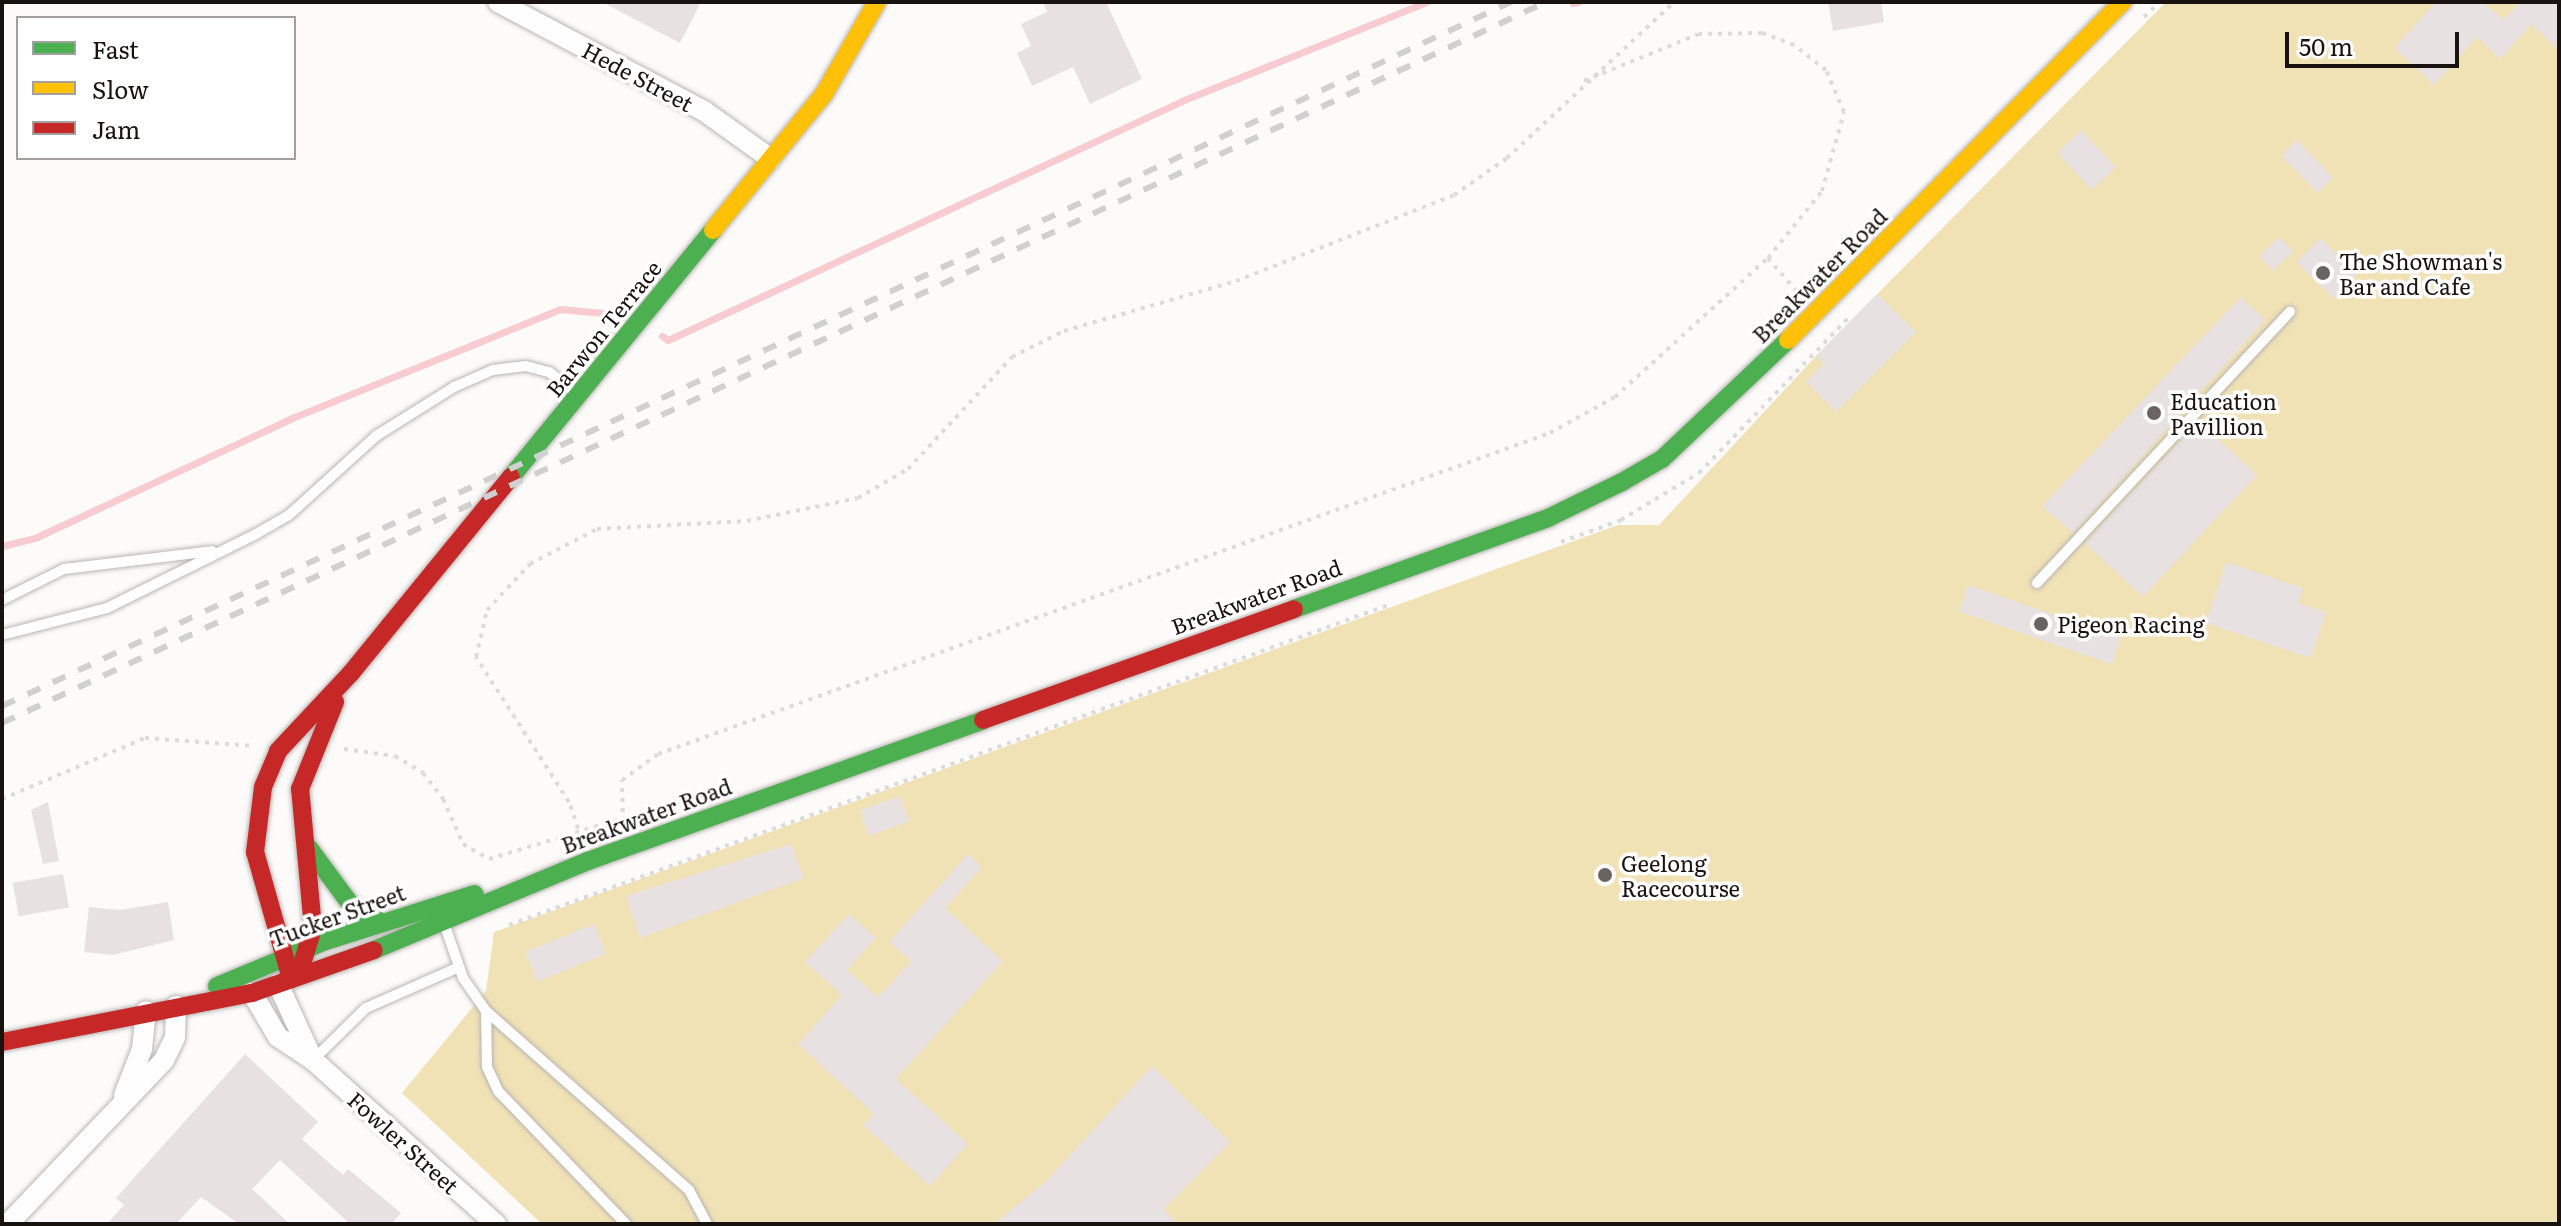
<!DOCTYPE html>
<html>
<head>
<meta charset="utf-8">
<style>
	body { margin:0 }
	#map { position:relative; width:2561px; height:1226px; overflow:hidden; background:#fdfbfa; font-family:Literata,serif }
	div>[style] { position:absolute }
	.green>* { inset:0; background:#f1e2b5 }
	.stream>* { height:7px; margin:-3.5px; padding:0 3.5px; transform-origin:3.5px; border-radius:3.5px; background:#f8cbd0 }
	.building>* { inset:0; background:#e7e2e1; transform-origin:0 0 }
	.path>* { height:4px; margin-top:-2px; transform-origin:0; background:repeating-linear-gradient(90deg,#dcdbdb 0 4px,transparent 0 10px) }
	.roads { filter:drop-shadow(0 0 2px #b9b5b3) drop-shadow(0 0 2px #b9b5b3) }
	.lane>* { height:10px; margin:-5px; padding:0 5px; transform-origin:5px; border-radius:5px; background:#fffefe }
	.street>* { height:20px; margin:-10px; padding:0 10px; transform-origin:10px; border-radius:10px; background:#fffefe }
	.fast>* { height:18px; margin:-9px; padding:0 9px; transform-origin:9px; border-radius:9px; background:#4caf50 }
	.slow>* { height:18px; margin:-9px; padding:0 9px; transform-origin:9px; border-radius:9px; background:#ffc107 }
	.jam>* { height:18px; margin:-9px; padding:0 9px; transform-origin:9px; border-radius:9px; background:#c62828 }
	.rail>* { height:6px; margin-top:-3px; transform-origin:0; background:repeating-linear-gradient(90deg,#d1d0d0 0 14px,transparent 0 28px) }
	.dots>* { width:22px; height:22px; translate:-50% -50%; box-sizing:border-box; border:4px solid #fff; border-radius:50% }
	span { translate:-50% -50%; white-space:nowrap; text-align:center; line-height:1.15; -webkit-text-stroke:7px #fff; paint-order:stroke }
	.street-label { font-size:22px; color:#191310 }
	.poi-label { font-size:22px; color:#191310 }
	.left { translate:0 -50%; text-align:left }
	.frame { position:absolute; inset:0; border:4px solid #191310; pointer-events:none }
	.legend { position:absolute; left:16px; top:16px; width:280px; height:144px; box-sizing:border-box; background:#fff; border:2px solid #a3a19f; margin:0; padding:10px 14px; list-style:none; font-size:24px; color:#191310 }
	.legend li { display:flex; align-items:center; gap:16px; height:40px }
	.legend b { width:40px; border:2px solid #a3a19f }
	.scale { position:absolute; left:2285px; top:32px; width:174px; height:36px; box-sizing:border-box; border:4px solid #191310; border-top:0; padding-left:10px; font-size:24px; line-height:28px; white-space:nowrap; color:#191310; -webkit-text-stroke:6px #fff; paint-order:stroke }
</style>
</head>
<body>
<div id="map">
	<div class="green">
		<i style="clip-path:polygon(2166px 2px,2559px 2px,2559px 1224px,542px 1224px,402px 1093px,486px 991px,494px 932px,1618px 525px,1659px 525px,1816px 356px)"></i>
	</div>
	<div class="stream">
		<i style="left:1573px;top:3px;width:5px;rotate:-11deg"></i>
		<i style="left:662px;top:336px;width:7px;rotate:34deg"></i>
		<i style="left:668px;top:340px;width:569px;rotate:-24.94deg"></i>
		<i style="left:1184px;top:100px;width:262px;rotate:-22deg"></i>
		<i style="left:2px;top:546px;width:36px;rotate:-14deg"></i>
		<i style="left:37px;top:537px;width:281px;rotate:-25deg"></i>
		<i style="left:292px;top:418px;width:289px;rotate:-22.1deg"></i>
		<i style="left:560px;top:309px;width:54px;rotate:5.3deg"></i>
	</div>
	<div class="building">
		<i style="clip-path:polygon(602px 2px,701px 2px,680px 43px)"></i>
		<i style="clip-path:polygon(1043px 2px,1106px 2px,1142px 79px,1090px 104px,1073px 67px,1032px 86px,1017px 53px,1031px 46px,1021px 24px,1047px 12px)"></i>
		<i style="clip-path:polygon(1828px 2px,1881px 2px,1884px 22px,1833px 31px)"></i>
		<i style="clip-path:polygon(2436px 2px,2481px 2px,2504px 19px,2521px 2px,2559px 2px,2559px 51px,2532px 24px,2500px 59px,2477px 37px,2434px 85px,2394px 48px)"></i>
		<i style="left:2081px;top:130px;width:51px;height:33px;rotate:47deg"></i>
		<i style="left:2297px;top:140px;width:52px;height:22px;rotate:46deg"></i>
		<i style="left:2279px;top:237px;width:20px;height:28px;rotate:45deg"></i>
		<i style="left:2320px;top:238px;width:52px;height:34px;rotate:44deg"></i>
		<i style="clip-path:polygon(1877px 294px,1916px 332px,1836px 412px,1806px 382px,1824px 364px,1816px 356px)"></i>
		<i style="clip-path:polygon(2241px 297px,2265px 320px,2073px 533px,2042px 506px)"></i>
		<i style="left:2199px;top:421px;width:79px;height:167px;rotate:43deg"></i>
		<i style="clip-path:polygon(2226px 562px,2303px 588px,2298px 603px,2326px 612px,2311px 658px,2206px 623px)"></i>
		<i style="left:1968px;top:585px;width:162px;height:28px;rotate:19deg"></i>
		<i style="left:900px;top:796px;width:27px;height:43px;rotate:70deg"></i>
		<i style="clip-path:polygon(48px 802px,59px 861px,43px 864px,31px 810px)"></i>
		<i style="clip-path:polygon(791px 844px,804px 878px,640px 938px,626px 896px)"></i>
		<i style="clip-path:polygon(968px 854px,982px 867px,945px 908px,1003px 961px,896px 1079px,968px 1144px,930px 1186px,863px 1125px,874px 1114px,798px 1044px,842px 995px,805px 962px,849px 914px,876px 938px,847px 970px,878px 997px,911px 961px,889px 942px)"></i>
		<i style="left:63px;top:874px;width:34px;height:51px;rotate:80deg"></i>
		<i style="clip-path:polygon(168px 902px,174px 940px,113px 955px,84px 952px,89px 907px,120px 910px)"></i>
		<i style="left:594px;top:924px;width:32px;height:74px;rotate:68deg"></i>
		<i style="clip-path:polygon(245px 1054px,318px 1122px,302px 1139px,343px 1175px,348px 1169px,401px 1213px,391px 1224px,350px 1224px,280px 1160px,252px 1189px,290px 1224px,239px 1224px,201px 1197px,176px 1224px,107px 1224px,124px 1205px,116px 1198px)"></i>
		<i style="clip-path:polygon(1152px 1066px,1230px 1142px,1164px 1209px,1177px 1224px,994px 1224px,1047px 1180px)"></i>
	</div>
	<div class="path">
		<i style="left:2144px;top:17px;width:22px;rotate:-43deg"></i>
		<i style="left:1768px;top:258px;width:46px;rotate:49.4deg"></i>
		<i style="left:1561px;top:542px;width:64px;rotate:-20.1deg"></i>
		<i style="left:1621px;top:520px;width:91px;rotate:-31.1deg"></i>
		<i style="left:1699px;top:473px;width:216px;rotate:-46.1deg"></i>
		<i style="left:344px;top:749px;width:51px;rotate:7.8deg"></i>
		<i style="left:395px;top:756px;width:33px;rotate:31deg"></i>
		<i style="left:423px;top:773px;width:33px;rotate:52deg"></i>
		<i style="left:443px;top:799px;width:49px;rotate:66deg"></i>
		<i style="left:463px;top:844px;width:30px;rotate:30deg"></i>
		<i style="left:489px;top:859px;width:141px;rotate:-16.9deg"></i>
		<i style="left:2px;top:799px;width:155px;rotate:-23.1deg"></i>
		<i style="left:145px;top:738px;width:110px;rotate:4.2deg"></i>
		<i style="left:623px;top:822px;width:42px;rotate:-91.4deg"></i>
		<i style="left:622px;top:780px;width:44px;rotate:-35.8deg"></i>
		<i style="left:658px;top:754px;width:948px;rotate:-19.79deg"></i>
		<i style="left:1550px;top:433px;width:74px;rotate:-29deg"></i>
		<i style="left:1615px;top:397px;width:207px;rotate:-42.3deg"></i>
		<i style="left:1768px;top:258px;width:86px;rotate:-51.1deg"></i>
		<i style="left:1822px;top:191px;width:82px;rotate:-74.4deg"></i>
		<i style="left:1844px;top:112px;width:46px;rotate:-113.2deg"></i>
		<i style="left:1826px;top:70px;width:41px;rotate:-142deg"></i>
		<i style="left:1794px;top:45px;width:34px;rotate:-159deg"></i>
		<i style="left:1762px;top:33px;width:63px;rotate:179.1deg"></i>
		<i style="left:1699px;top:34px;width:125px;rotate:157.9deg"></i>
		<i style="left:581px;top:838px;width:38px;rotate:-108deg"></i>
		<i style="left:569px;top:802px;width:172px;rotate:-122.7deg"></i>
		<i style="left:476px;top:657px;width:48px;rotate:-76.8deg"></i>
		<i style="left:487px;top:610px;width:63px;rotate:-46.9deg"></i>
		<i style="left:530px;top:564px;width:76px;rotate:-27.6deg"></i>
		<i style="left:597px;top:529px;width:150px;rotate:-3.1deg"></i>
		<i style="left:747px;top:521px;width:113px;rotate:-11.7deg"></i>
		<i style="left:858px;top:498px;width:58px;rotate:-30.1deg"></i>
		<i style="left:908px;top:469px;width:153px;rotate:-47.1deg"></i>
		<i style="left:1012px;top:357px;width:58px;rotate:-26.6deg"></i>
		<i style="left:1064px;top:331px;width:179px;rotate:-16.2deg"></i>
		<i style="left:1236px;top:281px;width:234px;rotate:-21.5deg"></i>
		<i style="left:1454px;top:195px;width:65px;rotate:-34.9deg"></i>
		<i style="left:1507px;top:158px;width:229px;rotate:-43deg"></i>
		<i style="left:509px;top:925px;width:939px;rotate:-20deg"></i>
	</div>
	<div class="roads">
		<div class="lane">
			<i style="left:2037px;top:583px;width:371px;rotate:-47deg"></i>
			<i style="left:2px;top:600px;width:69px;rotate:-26.6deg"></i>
			<i style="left:64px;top:569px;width:149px;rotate:-6.9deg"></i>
			<i style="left:2px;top:635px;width:108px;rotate:-14.4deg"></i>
			<i style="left:107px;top:608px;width:166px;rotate:-26.4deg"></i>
			<i style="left:256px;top:534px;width:38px;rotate:-30deg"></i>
			<i style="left:289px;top:515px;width:118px;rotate:-42.2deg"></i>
			<i style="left:376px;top:436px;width:92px;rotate:-32.1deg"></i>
			<i style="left:454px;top:387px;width:43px;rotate:-23.6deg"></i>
			<i style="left:493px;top:370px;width:33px;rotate:-7deg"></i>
			<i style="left:526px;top:366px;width:24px;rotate:15deg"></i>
			<i style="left:549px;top:372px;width:37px;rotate:38deg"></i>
			<i style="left:444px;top:923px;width:58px;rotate:70.9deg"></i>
			<i style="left:463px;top:978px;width:40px;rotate:55.1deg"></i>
			<i style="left:486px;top:1011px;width:56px;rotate:89deg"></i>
			<i style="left:487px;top:1067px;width:26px;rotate:65deg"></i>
			<i style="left:498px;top:1091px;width:185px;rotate:46.1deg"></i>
			<i style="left:486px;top:1011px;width:271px;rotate:41.4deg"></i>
			<i style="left:689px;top:1190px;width:38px;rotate:62deg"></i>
			<i style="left:313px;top:1060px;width:74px;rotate:-44.5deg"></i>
			<i style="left:366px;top:1008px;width:102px;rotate:-23.8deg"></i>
		</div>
		<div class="street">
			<i style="left:498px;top:2px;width:233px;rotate:27.9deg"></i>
			<i style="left:704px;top:111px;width:82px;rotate:35.6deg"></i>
			<i style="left:278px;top:984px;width:84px;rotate:65.3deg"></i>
			<i style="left:313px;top:1060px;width:246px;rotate:41.9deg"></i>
			<i style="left:252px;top:993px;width:51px;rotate:59.4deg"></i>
			<i style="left:278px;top:1037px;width:42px;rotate:33.3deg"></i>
			<i style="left:124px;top:1095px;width:49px;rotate:-68.6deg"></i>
			<i style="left:142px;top:1049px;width:38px;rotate:-84deg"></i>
			<i style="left:8px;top:1224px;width:226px;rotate:-46.4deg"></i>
			<i style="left:164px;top:1060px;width:25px;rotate:-64deg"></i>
			<i style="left:175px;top:1037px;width:31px;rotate:-88deg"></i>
		</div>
		<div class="fast">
			<i style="left:511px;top:477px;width:319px;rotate:-50.7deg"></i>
			<i style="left:1294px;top:609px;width:270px;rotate:-19.7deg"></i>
			<i style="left:1548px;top:518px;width:82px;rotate:-25.9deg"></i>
			<i style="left:1622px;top:482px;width:46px;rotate:-29.9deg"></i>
			<i style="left:1662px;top:459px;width:173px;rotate:-43.4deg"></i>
			<i style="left:309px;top:848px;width:71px;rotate:53.6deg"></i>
			<i style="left:351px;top:905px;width:34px;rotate:30deg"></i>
			<i style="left:374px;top:950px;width:232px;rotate:-22.6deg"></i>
			<i style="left:588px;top:861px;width:419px;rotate:-19.6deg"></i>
			<i style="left:217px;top:986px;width:115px;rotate:-22.5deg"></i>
			<i style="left:323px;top:942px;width:159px;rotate:-17.5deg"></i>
		</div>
		<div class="slow">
			<i style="left:713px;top:230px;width:176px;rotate:-50.8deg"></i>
			<i style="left:824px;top:94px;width:106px;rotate:-60.1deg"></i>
			<i style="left:1788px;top:340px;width:476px;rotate:-45.3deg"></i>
		</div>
		<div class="jam">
			<i style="left:983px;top:720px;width:330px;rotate:-19.6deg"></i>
			<i style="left:303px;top:961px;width:34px;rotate:-73deg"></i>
			<i style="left:313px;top:928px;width:140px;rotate:-95.3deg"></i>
			<i style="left:300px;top:789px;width:94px;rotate:-68.1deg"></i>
			<i style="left:291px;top:979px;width:132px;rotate:-105.8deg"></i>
			<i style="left:255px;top:852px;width:65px;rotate:-83deg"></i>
			<i style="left:263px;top:787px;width:39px;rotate:-67deg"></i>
			<i style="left:278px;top:751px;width:107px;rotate:-46.9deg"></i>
			<i style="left:351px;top:673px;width:253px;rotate:-50.8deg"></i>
			<i style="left:2px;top:1042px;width:255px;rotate:-11.1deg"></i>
			<i style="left:252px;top:993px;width:129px;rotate:-19.4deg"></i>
		</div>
	</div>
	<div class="rail">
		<i style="left:2px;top:706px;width:1665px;rotate:-25.01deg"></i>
		<i style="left:2px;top:723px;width:1704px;rotate:-25.03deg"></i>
	</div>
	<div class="dots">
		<i style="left:2323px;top:273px;background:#696462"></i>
		<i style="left:2154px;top:413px;background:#696462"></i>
		<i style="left:2041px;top:624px;background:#696462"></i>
		<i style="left:1605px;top:875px;background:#696462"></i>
	</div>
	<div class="street-label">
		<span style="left:638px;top:76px;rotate:28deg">Hede Street</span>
		<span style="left:1819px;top:275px;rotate:-45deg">Breakwater Road</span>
		<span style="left:603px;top:328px;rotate:-51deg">Barwon Terrace</span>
		<span style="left:1256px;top:596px;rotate:-20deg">Breakwater Road</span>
		<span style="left:646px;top:815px;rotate:-20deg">Breakwater Road</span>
		<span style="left:337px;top:915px;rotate:-20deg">Tucker Street</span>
		<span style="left:404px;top:1142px;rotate:42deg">Fowler Street</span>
	</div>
	<div class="poi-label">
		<span class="left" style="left:2339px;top:273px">The Showman's<br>Bar and Cafe</span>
		<span class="left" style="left:2170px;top:413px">Education<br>Pavillion</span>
		<span class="left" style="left:2057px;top:624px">Pigeon Racing</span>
		<span class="left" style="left:1621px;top:875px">Geelong<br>Racecourse</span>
	</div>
	<div class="frame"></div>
	<ul class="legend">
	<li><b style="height:10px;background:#4caf50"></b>Fast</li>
	<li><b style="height:10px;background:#ffc107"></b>Slow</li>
	<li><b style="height:10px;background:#c62828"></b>Jam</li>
	</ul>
	<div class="scale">50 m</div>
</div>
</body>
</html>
